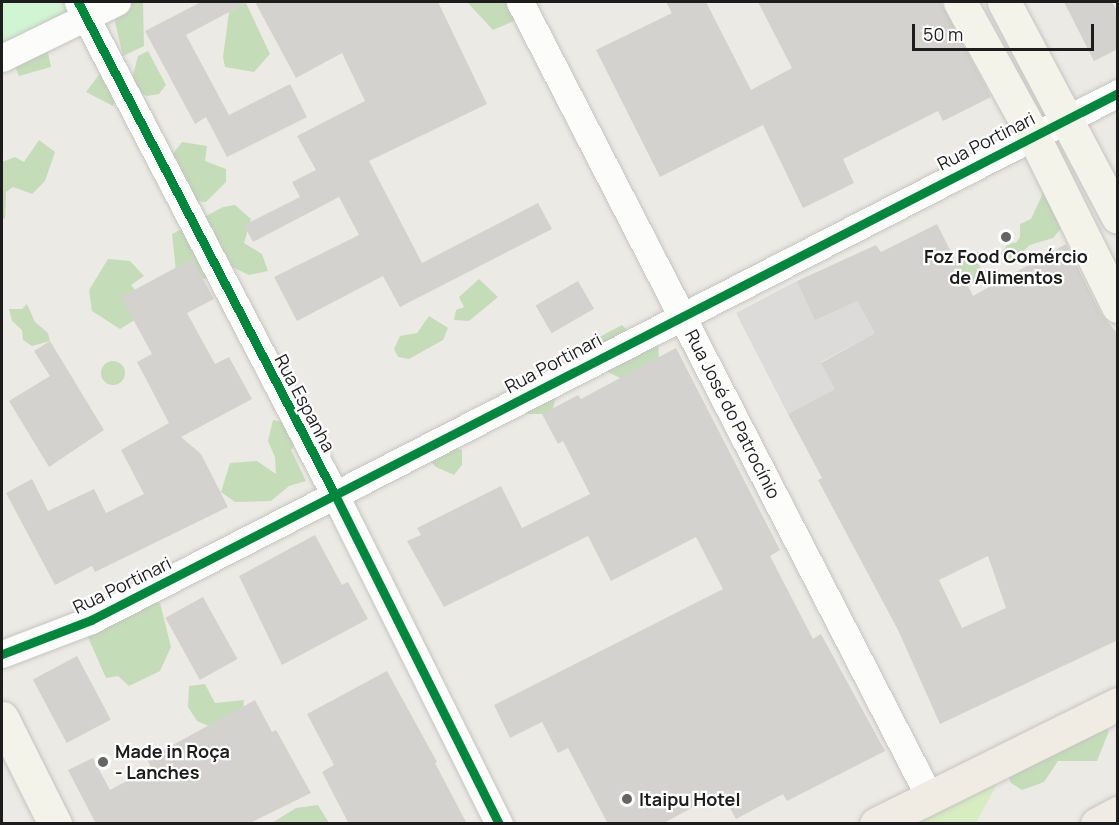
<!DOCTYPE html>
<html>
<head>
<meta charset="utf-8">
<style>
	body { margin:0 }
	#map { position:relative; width:1119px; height:825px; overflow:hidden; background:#eceae5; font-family:Manrope,sans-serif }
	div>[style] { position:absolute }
	.grass>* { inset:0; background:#d7ecc1 }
	.forest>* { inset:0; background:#c4ddb8 }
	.round { border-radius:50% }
	.park>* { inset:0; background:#d1f4d2 }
	.parking>* { inset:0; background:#dcdbd9 }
	.building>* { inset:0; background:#d4d2ce; transform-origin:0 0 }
	.roads { filter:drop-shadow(0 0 2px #c4c4c1) drop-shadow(0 0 2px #c4c4c1) }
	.street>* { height:27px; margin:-13.5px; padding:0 13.5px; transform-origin:13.5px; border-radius:13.5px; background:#fcfcfb }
	.secondary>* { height:33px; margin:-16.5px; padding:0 16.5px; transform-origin:16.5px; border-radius:16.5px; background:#f3f3e9 }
	.primary>* { height:33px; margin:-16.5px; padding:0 16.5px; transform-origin:16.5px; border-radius:16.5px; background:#f0ece3 }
	.cycleway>* { height:9px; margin:-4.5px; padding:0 4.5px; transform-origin:4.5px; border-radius:4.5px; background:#00873e }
	.dots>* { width:16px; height:16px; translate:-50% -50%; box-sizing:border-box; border:3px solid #fff; border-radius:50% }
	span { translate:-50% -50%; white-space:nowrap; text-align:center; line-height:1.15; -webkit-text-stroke:4.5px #fff; paint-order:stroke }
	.street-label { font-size:18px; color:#1d1d1d }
	.poi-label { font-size:18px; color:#1d1d1d; font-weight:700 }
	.left { translate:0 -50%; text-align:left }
	.frame { position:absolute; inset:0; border:3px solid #1d1d1d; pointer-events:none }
	.scale { position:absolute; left:912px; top:24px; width:182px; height:27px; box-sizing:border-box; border:3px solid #1d1d1d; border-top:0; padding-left:8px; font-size:18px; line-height:21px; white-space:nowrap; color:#1d1d1d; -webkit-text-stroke:4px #fff; paint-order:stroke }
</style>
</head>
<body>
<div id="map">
	<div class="grass">
		<i style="clip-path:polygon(997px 784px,976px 823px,916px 823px)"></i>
	</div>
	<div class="forest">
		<i style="clip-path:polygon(121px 2px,147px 2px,143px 3px,144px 46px,123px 56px,115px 22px)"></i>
		<i style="clip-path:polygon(467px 2px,531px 2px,521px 18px,493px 30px)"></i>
		<i style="clip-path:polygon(246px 3px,270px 54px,254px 72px,225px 67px,223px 57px,229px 12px)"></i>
		<i style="clip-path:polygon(47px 48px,51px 67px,19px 76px,8px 50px)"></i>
		<i style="clip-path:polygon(148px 51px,166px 85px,159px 94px,147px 96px,130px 87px,138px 56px)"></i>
		<i style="clip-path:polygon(101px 72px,119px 88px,113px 106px,86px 92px)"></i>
		<i style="clip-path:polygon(39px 140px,55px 152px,45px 181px,32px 194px,13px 187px,6px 192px,5px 218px,2px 220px,2px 162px,15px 157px,24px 162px)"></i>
		<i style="clip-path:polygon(182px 142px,207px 146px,205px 161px,226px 169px,226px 182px,206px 202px,176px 199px,161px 169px)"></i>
		<i style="clip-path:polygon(1044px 191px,1063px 226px,1053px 238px,1030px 245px,1010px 263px,1001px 254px,1009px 242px,1016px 243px,1020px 237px,1020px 224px,1031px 219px)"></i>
		<i style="clip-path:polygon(235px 205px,251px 219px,244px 243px,262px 254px,268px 271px,249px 275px,230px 266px,213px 278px,177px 281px,172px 234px,223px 207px)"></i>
		<i style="clip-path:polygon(108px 259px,130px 261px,144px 276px,131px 285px,140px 296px,138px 318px,120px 329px,92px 311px,89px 290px)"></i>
		<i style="clip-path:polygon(975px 259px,983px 271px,982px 280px,961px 287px,956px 263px)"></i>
		<i style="clip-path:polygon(479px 279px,498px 297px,469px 321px,454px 320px,456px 310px,464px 307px,459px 297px)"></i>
		<i style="clip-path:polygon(27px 304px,35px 322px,48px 333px,50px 341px,32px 346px,23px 340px,22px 330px,12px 321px,9px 309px,22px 309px)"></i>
		<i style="clip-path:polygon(429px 316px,448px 328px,443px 340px,409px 359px,398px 357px,394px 349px,400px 336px,417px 333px)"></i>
		<i style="clip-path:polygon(622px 325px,631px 334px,658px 342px,659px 359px,622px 379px,602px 369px,590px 352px,590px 342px)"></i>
		<i class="round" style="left:101px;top:361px;width:24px;height:24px"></i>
		<i style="clip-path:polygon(556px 395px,552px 414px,527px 414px,524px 408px)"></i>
		<i style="clip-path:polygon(273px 420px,292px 424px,299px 439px,291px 450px,306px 481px,289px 486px,271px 501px,235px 502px,221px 492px,230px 463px,257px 461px,276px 474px,275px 457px,268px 441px)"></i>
		<i style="clip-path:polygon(452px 447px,462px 450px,462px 465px,454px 475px,436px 467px,425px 455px)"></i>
		<i style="clip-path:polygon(142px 603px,160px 603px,171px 647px,160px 671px,129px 686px,118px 676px,106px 678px,87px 635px)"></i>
		<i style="clip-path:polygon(205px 684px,215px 703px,244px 700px,242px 718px,218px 730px,197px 721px,188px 707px,189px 686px)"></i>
		<i style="clip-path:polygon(1092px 720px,1109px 731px,1097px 761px,1058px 761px,1044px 782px,1022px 790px,1011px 783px,1004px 765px)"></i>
		<i style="clip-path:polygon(318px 805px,329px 823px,272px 823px,296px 808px)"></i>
	</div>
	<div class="park">
		<i style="clip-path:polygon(2px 2px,74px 2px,78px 8px,2px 46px)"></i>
	</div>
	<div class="parking">
		<i style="clip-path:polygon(797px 281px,857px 301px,875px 333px,821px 362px,835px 389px,788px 414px,736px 313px)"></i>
	</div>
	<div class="building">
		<i style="clip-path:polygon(201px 2px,248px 2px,186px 35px,229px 115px,290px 84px,307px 117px,227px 157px,206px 117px,195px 124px,145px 31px)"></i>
		<i style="clip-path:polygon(255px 2px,438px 2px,487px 104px,369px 161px,422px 263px,538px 203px,552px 229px,400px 307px,383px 276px,297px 321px,274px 277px,359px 235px,339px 197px,253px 242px,244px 225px,300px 197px,292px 182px,316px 170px,297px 136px,365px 101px,342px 53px,296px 78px)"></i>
		<i style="clip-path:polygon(666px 2px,706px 2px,751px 90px,792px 68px,758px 2px,941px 2px,991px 97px,943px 121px,938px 111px,843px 159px,854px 183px,803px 208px,763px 125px,660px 177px,596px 50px,672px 13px)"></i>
		<i style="clip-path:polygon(1064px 2px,1112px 2px,1118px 13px,1118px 49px,1094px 61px)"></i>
		<i style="clip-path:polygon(evenodd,937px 224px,973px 296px,1066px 244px,1101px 314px,1118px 334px,1118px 640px,940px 724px,898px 630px,818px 480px,822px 478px,788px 414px,835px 389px,821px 363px,875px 333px,857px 301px,815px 320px,797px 281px,876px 245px,881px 252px,937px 224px,988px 556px,1006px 608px,962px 628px,939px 580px,988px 556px)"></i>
		<i style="clip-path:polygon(192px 259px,214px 299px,187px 313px,215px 364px,229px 357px,252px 399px,181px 437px,201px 454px,228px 507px,95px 572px,92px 566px,55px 585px,6px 493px,32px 479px,48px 511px,94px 489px,106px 513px,144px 494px,121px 450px,169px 423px,137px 362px,152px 354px,121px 297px)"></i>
		<i style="left:578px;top:281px;width:32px;height:49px;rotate:60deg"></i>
		<i style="clip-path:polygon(50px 341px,104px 430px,49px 467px,9px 401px,50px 376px,34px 351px)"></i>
		<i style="clip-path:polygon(676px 348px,780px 550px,770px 556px,813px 639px,821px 634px,885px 751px,787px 801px,783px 794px,736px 819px,721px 792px,662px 824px,608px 824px,568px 748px,558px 753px,542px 722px,510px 738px,494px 705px,723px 589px,696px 537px,611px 581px,588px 536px,444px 607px,407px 541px,421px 535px,417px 528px,501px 486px,522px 528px,590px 494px,563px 441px,558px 444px,542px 414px,578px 395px,581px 399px)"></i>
		<i style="clip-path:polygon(315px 535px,342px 585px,348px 582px,368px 619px,282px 665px,239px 576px)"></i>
		<i style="left:203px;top:597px;width:71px;height:43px;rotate:61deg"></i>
		<i style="left:77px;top:656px;width:72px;height:50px;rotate:62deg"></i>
		<i style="clip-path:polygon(387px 671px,437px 762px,435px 763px,467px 824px,349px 824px,322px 772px,334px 765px,307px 714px)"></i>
		<i style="clip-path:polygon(255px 700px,272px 732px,276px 730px,311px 793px,248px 824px,96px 824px,68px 770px,93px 758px,110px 790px,151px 768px,147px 759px)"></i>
	</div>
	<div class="roads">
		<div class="street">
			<i style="left:78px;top:2px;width:556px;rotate:62.47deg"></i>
			<i style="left:335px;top:495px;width:368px;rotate:63.5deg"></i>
			<i style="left:520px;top:2px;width:893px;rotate:62.75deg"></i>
			<i style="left:2px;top:58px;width:128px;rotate:-26deg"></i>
			<i style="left:2px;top:654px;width:95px;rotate:-20.9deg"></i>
			<i style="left:91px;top:620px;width:1154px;rotate:-27.16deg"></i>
		</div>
		<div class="secondary">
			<i style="left:960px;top:2px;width:152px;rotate:61.2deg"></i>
			<i style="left:1033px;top:135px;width:191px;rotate:63.6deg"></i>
			<i style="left:1004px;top:2px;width:243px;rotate:62.1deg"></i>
			<i style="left:2px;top:718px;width:119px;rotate:63.4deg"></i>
		</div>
		<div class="primary">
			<i style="left:876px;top:824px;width:270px;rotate:-26.4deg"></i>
			<i style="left:1097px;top:824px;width:24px;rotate:-28deg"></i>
		</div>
	</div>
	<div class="cycleway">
		<i style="left:78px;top:2px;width:556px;rotate:62.47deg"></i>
		<i style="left:335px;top:495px;width:368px;rotate:63.5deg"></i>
		<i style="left:2px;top:654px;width:95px;rotate:-20.9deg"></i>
		<i style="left:91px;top:620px;width:1154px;rotate:-27.16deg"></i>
	</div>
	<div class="dots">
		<i style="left:1006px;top:237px;background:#656563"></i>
		<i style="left:103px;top:762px;background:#656563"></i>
		<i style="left:627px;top:799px;background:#656563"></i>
	</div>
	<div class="street-label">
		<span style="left:986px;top:141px;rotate:-27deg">Rua Portinari</span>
		<span style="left:553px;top:363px;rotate:-28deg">Rua Portinari</span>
		<span style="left:305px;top:403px;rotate:62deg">Rua Espanha</span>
		<span style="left:733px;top:414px;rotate:63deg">Rua José do Patrocínio</span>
		<span style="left:122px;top:585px;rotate:-26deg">Rua Portinari</span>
	</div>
	<div class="poi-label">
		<span style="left:1006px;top:267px">Foz Food Comércio<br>de Alimentos</span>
		<span class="left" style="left:115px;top:762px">Made in Roça<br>- Lanches</span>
		<span class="left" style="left:639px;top:799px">Itaipu Hotel</span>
	</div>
	<div class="frame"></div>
	<div class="scale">50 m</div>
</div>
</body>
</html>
